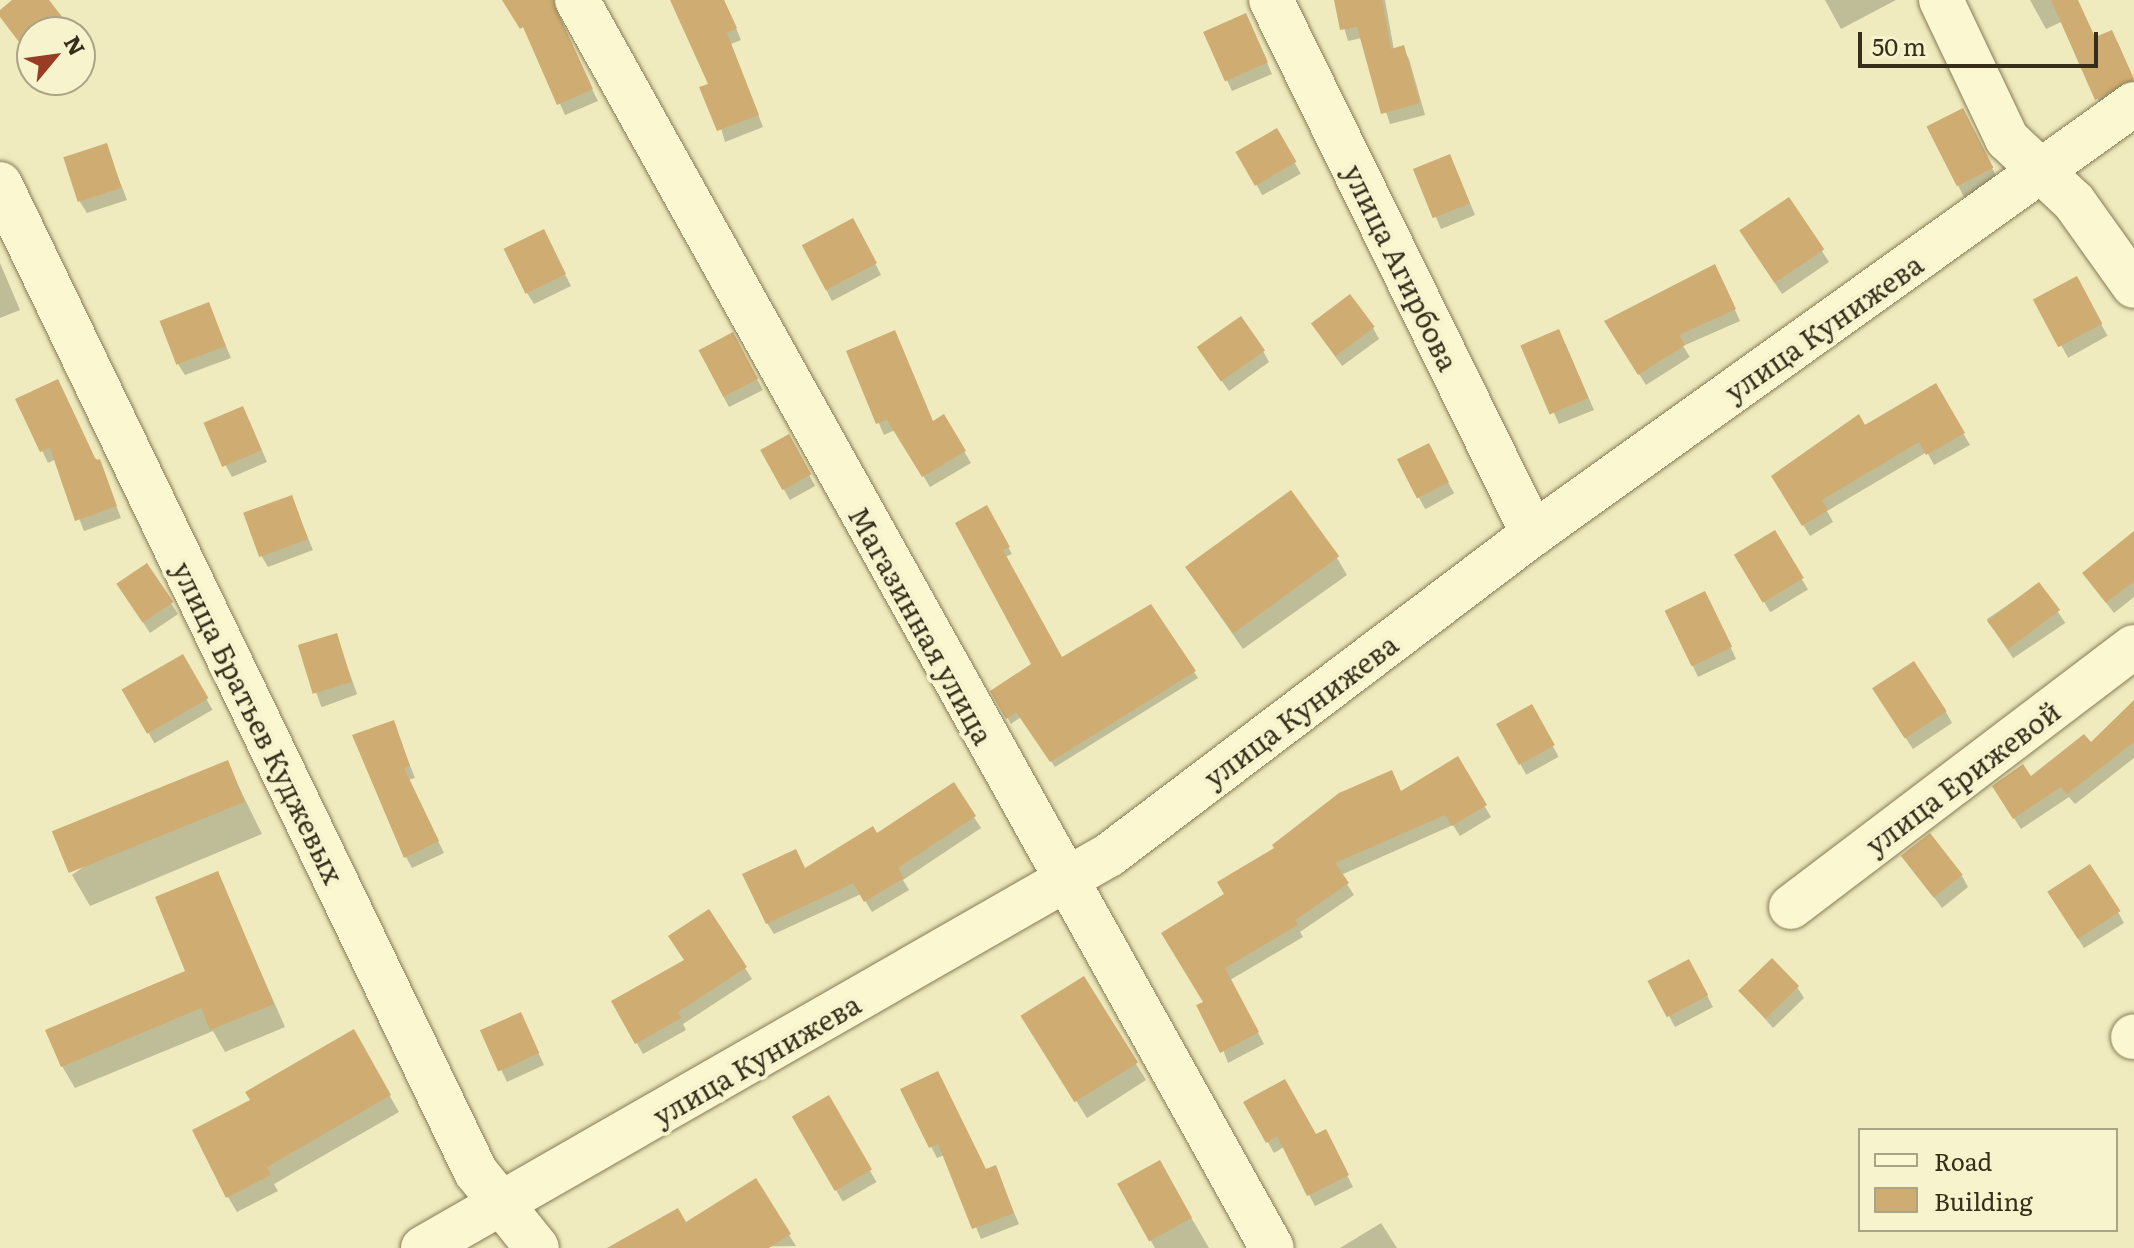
<!DOCTYPE html>
<html>
<head>
<meta charset="utf-8">
<style>
	body { margin:0 }
	#map { position:relative; width:2134px; height:1248px; overflow:hidden; background:#efebbe; font-family:Literata,serif }
	div>[style] { position:absolute }
	.shadow>* { inset:0; background:#0003; transform-origin:0 0 }
	.building>* { inset:0; background:#cfad72; transform-origin:0 0 }
	.roads { filter:drop-shadow(0 0 2px #887b56) drop-shadow(0 0 2px #887b56) }
	.minor>* { height:44px; margin:-22px; padding:0 22px; transform-origin:22px; border-radius:22px; background:#faf7d1 }
	span { translate:-50% -50%; white-space:nowrap; text-align:center; line-height:1.15; -webkit-text-stroke:8px #f6f3cd; paint-order:stroke }
	.street-label { font-size:28px; color:#362e1b }
	.legend { position:absolute; left:1858px; top:1128px; width:260px; height:104px; box-sizing:border-box; background:#f6f3cd; border:2px solid #a9a486; margin:0; padding:10px 14px; list-style:none; font-size:24px; color:#362e1b }
	.legend li { display:flex; align-items:center; gap:16px; height:40px }
	.legend b { width:40px; border:2px solid #a9a486 }
	.north { position:absolute; left:16px; top:16px; width:80px; height:80px; box-sizing:border-box; background:#f6f3cd; border:2px solid #a9a486; border-radius:50%; rotate:61deg; font-size:22px; font-weight:700; line-height:32px; text-align:center; color:#362e1b }
	.north::after { content:''; display:block; margin:auto; width:28px; height:36px; background:#983d24; clip-path:polygon(50% 0,100% 100%,50% 72%,0 100%) }
	.scale { position:absolute; left:1858px; top:32px; width:240px; height:36px; box-sizing:border-box; border:4px solid #362e1b; border-top:0; padding-left:10px; font-size:24px; line-height:28px; white-space:nowrap; color:#362e1b; -webkit-text-stroke:6px #f6f3cd; paint-order:stroke }
</style>
</head>
<body>
<div id="map">
	<div class="shadow">
		<i style="clip-path:polygon(504px 0,554px 0,560px 25px,598px 101px,565px 115px,530px 37px)"></i>
		<i style="clip-path:polygon(684px 0,724px 0,741px 40px,731px 44px,763px 127px,725px 142px)"></i>
		<i style="clip-path:polygon(1336px 0,1385px 0,1394px 50px,1403px 48px,1409px 59px,1425px 115px,1390px 124px,1362px 38px,1348px 41px)"></i>
		<i style="clip-path:polygon(1825px 0,1896px 0,1841px 29px)"></i>
		<i style="clip-path:polygon(2030px 0,2077px 0,2095px 39px,2118px 43px,2134px 81px,2134px 94px,2103px 110px,2063px 21px,2046px 29px)"></i>
		<i style="clip-path:polygon(1251px 27px,1272px 74px,1232px 91px,1205px 33px)"></i>
		<i style="clip-path:polygon(1969px 121px,1998px 180px,1964px 197px,1928px 127px)"></i>
		<i style="left:1277px;top:131px;width:49px;height:44px;rotate:61deg"></i>
		<i style="clip-path:polygon(106px 146px,127px 200px,87px 213px,80px 202px)"></i>
		<i style="clip-path:polygon(1455px 167px,1475px 215px,1441px 229px,1415px 169px)"></i>
		<i style="clip-path:polygon(1789px 200px,1829px 262px,1782px 294px,1748px 243px)"></i>
		<i style="clip-path:polygon(859px 231px,881px 275px,832px 301px,803px 245px)"></i>
		<i style="clip-path:polygon(549px 243px,571px 286px,534px 304px,527px 293px)"></i>
		<i style="clip-path:polygon(0 263px,20px 310px,0 318px)"></i>
		<i style="clip-path:polygon(1720px 277px,1740px 321px,1683px 346px,1690px 357px,1646px 385px,1613px 333px)"></i>
		<i style="left:2076px;top:279px;width:65px;height:45px;rotate:61deg"></i>
		<i style="clip-path:polygon(208px 304px,231px 358px,185px 375px,178px 364px)"></i>
		<i style="clip-path:polygon(1373px 328px,1379px 339px,1342px 366px,1319px 334px)"></i>
		<i style="clip-path:polygon(732px 334px,763px 390px,729px 407px,723px 396px)"></i>
		<i style="clip-path:polygon(1565px 343px,1594px 410px,1559px 424px,1524px 347px)"></i>
		<i style="clip-path:polygon(1263px 351px,1269px 362px,1229px 391px,1206px 359px)"></i>
		<i style="clip-path:polygon(848px 352px,933px 423px,943px 417px,971px 463px,930px 487px,895px 430px,884px 435px)"></i>
		<i style="clip-path:polygon(1935px 386px,1970px 445px,1934px 465px,1927px 452px,1827px 511px,1833px 522px,1810px 536px,1773px 476px)"></i>
		<i style="clip-path:polygon(18px 400px,99px 461px,121px 518px,84px 531px,56px 459px,48px 463px)"></i>
		<i style="clip-path:polygon(249px 420px,267px 462px,232px 477px,226px 466px)"></i>
		<i style="left:788px;top:437px;width:56px;height:29px;rotate:61deg"></i>
		<i style="left:1428px;top:446px;width:54px;height:33px;rotate:61deg"></i>
		<i style="clip-path:polygon(291px 497px,313px 550px,268px 567px,261px 555px)"></i>
		<i style="clip-path:polygon(986px 508px,1012px 554px,1005px 557px,1062px 660px,1151px 606px,1198px 678px,1055px 767px,1021px 717px,1011px 724px,993px 691px,1033px 665px)"></i>
		<i style="left:1774px;top:533px;width:66px;height:44px;rotate:59deg"></i>
		<i style="clip-path:polygon(2134px 534px,2134px 597px,2114px 613px,2084px 573px)"></i>
		<i style="clip-path:polygon(1337px 558px,1347px 575px,1243px 649px,1186px 567px)"></i>
		<i style="clip-path:polygon(147px 566px,178px 614px,150px 633px,126px 596px)"></i>
		<i style="left:2039px;top:584px;width:47px;height:63px;rotate:56deg"></i>
		<i style="clip-path:polygon(1711px 605px,1736px 659px,1698px 677px,1667px 611px)"></i>
		<i style="left:336px;top:636px;width:62px;height:38px;rotate:70deg"></i>
		<i style="left:182px;top:657px;width:61px;height:67px;rotate:60deg"></i>
		<i style="clip-path:polygon(1881px 701px,1946px 712px,1952px 723px,1913px 749px)"></i>
		<i style="clip-path:polygon(2134px 706px,2134px 758px,2075px 804px,2069px 797px,2021px 829px,2001px 798px,2091px 745px)"></i>
		<i style="left:1531px;top:707px;width:57px;height:37px;rotate:61deg"></i>
		<i style="clip-path:polygon(393px 723px,415px 778px,408px 780px,444px 853px,412px 868px,406px 857px)"></i>
		<i style="clip-path:polygon(1457px 759px,1491px 817px,1460px 836px,1453px 825px,1341px 875px,1354px 895px,1300px 932px,1303px 937px,1230px 980px,1264px 1044px,1228px 1063px,1205px 1002px,1164px 934px)"></i>
		<i style="clip-path:polygon(227px 763px,262px 834px,90px 906px,72px 875px)"></i>
		<i style="clip-path:polygon(953px 785px,981px 828px,903px 880px,909px 890px,872px 912px,861px 894px,774px 934px,767px 923px,805px 870px,876px 836px)"></i>
		<i style="clip-path:polygon(1903px 856px,1962px 876px,1968px 887px,1942px 908px)"></i>
		<i style="clip-path:polygon(217px 873px,285px 1027px,225px 1052px,213px 1031px,75px 1088px,62px 1066px,188px 972px)"></i>
		<i style="clip-path:polygon(2056px 904px,2118px 912px,2124px 923px,2084px 948px)"></i>
		<i style="clip-path:polygon(745px 968px,752px 979px,683px 1024px,686px 1030px,643px 1054px,613px 1001px)"></i>
		<i style="clip-path:polygon(1695px 972px,1713px 1007px,1675px 1027px,1650px 981px)"></i>
		<i style="clip-path:polygon(1084px 979px,1146px 1080px,1087px 1118px,1034px 1034px)"></i>
		<i style="clip-path:polygon(1797px 987px,1804px 998px,1773px 1028px,1741px 991px)"></i>
		<i style="clip-path:polygon(526px 1026px,544px 1065px,507px 1082px,483px 1032px)"></i>
		<i style="clip-path:polygon(353px 1032px,399px 1112px,274px 1184px,278px 1191px,237px 1212px,228px 1197px,253px 1101px)"></i>
		<i style="clip-path:polygon(902px 1090px,986px 1171px,995px 1168px,1019px 1224px,981px 1239px,945px 1155px,937px 1158px)"></i>
		<i style="left:828px;top:1098px;width:97px;height:39px;rotate:60deg"></i>
		<i style="clip-path:polygon(1246px 1103px,1331px 1143px,1353px 1187px,1315px 1206px,1284px 1147px,1274px 1153px)"></i>
		<i style="clip-path:polygon(1159px 1163px,1209px 1248px,1155px 1248px,1119px 1185px)"></i>
		<i style="clip-path:polygon(755px 1181px,796px 1246px,638px 1248px,685px 1225px)"></i>
		<i style="clip-path:polygon(1381px 1223px,1397px 1248px,1340px 1248px)"></i>
	</div>
	<div class="building">
		<i style="clip-path:polygon(12px 0,49px 0,74px 32px,32px 32px,32px 59px,0 17px,0 10px)"></i>
		<i style="clip-path:polygon(502px 0,552px 0,593px 89px,557px 105px,523px 27px,520px 29px)"></i>
		<i style="clip-path:polygon(670px 0,724px 0,737px 28px,727px 33px,759px 115px,717px 131px,699px 87px,708px 84px)"></i>
		<i style="clip-path:polygon(1334px 0,1382px 0,1391px 49px,1404px 45px,1420px 103px,1381px 114px,1357px 27px,1340px 30px)"></i>
		<i style="clip-path:polygon(2051px 0,2078px 0,2095px 37px,2112px 30px,2134px 79px,2095px 100px)"></i>
		<i style="left:1246px;top:13px;width:54px;height:47px;rotate:66deg"></i>
		<i style="left:1963px;top:108px;width:67px;height:41px;rotate:63deg"></i>
		<i style="left:1277px;top:128px;width:39px;height:48px;rotate:60deg"></i>
		<i style="left:107px;top:143px;width:47px;height:46px;rotate:72deg"></i>
		<i style="left:1450px;top:154px;width:53px;height:40px;rotate:68deg"></i>
		<i style="left:1789px;top:197px;width:63px;height:60px;rotate:56deg"></i>
		<i style="left:853px;top:218px;width:51px;height:58px;rotate:62deg"></i>
		<i style="left:544px;top:229px;width:50px;height:45px;rotate:64deg"></i>
		<i style="clip-path:polygon(1715px 264px,1736px 309px,1679px 335px,1685px 345px,1638px 375px,1604px 321px)"></i>
		<i style="left:2077px;top:276px;width:54px;height:50px;rotate:62deg"></i>
		<i style="left:1350px;top:294px;width:41px;height:49px;rotate:53deg"></i>
		<i style="left:209px;top:302px;width:47px;height:53px;rotate:69deg"></i>
		<i style="left:1241px;top:316px;width:42px;height:54px;rotate:55deg"></i>
		<i style="left:1559px;top:329px;width:75px;height:42px;rotate:67deg"></i>
		<i style="clip-path:polygon(895px 330px,933px 421px,944px 414px,966px 451px,922px 477px,887px 420px,876px 424px,846px 351px)"></i>
		<i style="left:733px;top:332px;width:53px;height:39px;rotate:62deg"></i>
		<i style="clip-path:polygon(58px 379px,96px 460px,100px 459px,117px 506px,75px 521px,50px 448px,40px 452px,15px 399px)"></i>
		<i style="clip-path:polygon(1936px 383px,1965px 433px,1926px 455px,1919px 442px,1822px 500px,1828px 510px,1802px 526px,1771px 476px,1859px 414px,1865px 425px)"></i>
		<i style="left:243px;top:406px;width:48px;height:43px;rotate:67deg"></i>
		<i style="left:789px;top:434px;width:46px;height:33px;rotate:61deg"></i>
		<i style="left:1429px;top:443px;width:44px;height:36px;rotate:63deg"></i>
		<i style="left:1291px;top:490px;width:82px;height:131px;rotate:54deg"></i>
		<i style="left:292px;top:495px;width:47px;height:52px;rotate:70deg"></i>
		<i style="clip-path:polygon(987px 505px,1010px 547px,1003px 550px,1062px 657px,1151px 604px,1196px 671px,1050px 762px,1016px 712px,1006px 719px,990px 691px,1031px 664px,955px 523px)"></i>
		<i style="left:1775px;top:530px;width:56px;height:48px;rotate:59deg"></i>
		<i style="clip-path:polygon(2134px 531px,2134px 581px,2106px 603px,2082px 573px)"></i>
		<i style="left:147px;top:563px;width:47px;height:37px;rotate:56deg"></i>
		<i style="left:2039px;top:582px;width:35px;height:65px;rotate:53deg"></i>
		<i style="left:1705px;top:591px;width:62px;height:45px;rotate:64deg"></i>
		<i style="left:337px;top:633px;width:51px;height:41px;rotate:73deg"></i>
		<i style="left:183px;top:654px;width:51px;height:71px;rotate:60deg"></i>
		<i style="left:1914px;top:661px;width:60px;height:50px;rotate:57deg"></i>
		<i style="clip-path:polygon(2134px 700px,2134px 742px,2067px 794px,2061px 787px,2013px 819px,1992px 786px,2023px 764px,2031px 776px,2084px 734px,2091px 742px)"></i>
		<i style="left:1532px;top:704px;width:47px;height:41px;rotate:61deg"></i>
		<i style="clip-path:polygon(394px 720px,410px 766px,404px 768px,439px 841px,404px 858px,352px 735px)"></i>
		<i style="clip-path:polygon(1458px 756px,1487px 805px,1452px 826px,1445px 815px,1335px 863px,1349px 883px,1295px 920px,1298px 925px,1225px 968px,1259px 1032px,1220px 1053px,1196px 1005px,1203px 1002px,1161px 933px,1224px 894px,1217px 882px,1274px 848px,1272px 845px,1339px 793px,1392px 770px,1401px 791px)"></i>
		<i style="left:228px;top:760px;width:45px;height:190px;rotate:68deg"></i>
		<i style="clip-path:polygon(954px 782px,976px 816px,898px 868px,904px 878px,864px 902px,853px 883px,766px 924px,742px 874px,796px 849px,805px 868px,873px 826px,877px 833px)"></i>
		<i style="left:1930px;top:833px;width:53px;height:37px;rotate:52deg"></i>
		<i style="left:2090px;top:864px;width:56px;height:51px;rotate:57deg"></i>
		<i style="clip-path:polygon(218px 871px,274px 1004px,210px 1030px,201px 1008px,61px 1067px,45px 1030px,185px 971px,155px 897px)"></i>
		<i style="clip-path:polygon(709px 909px,747px 967px,678px 1012px,681px 1018px,635px 1044px,611px 1001px,684px 960px,668px 936px)"></i>
		<i style="left:1772px;top:958px;width:39px;height:47px;rotate:46deg"></i>
		<i style="left:1689px;top:959px;width:41px;height:47px;rotate:62deg"></i>
		<i style="left:1084px;top:976px;width:102px;height:75px;rotate:58deg"></i>
		<i style="left:521px;top:1012px;width:45px;height:45px;rotate:66deg"></i>
		<i style="clip-path:polygon(354px 1029px,391px 1095px,267px 1167px,271px 1175px,226px 1198px,192px 1130px,250px 1100px,245px 1092px)"></i>
		<i style="clip-path:polygon(938px 1071px,986px 1169px,996px 1165px,1014px 1213px,972px 1229px,938px 1144px,929px 1148px,900px 1089px)"></i>
		<i style="clip-path:polygon(1285px 1079px,1316px 1134px,1326px 1129px,1349px 1175px,1307px 1196px,1277px 1136px,1266px 1143px,1243px 1102px)"></i>
		<i style="left:829px;top:1095px;width:86px;height:43px;rotate:60deg"></i>
		<i style="left:1160px;top:1160px;width:66px;height:49px;rotate:61deg"></i>
		<i style="clip-path:polygon(756px 1178px,791px 1234px,769px 1248px,607px 1248px,678px 1208px,686px 1222px)"></i>
	</div>
	<div class="roads">
		<div class="minor">
			<i style="left:577px;top:0;width:1428px;rotate:60.89deg"></i>
			<i style="left:1271px;top:0;width:595px;rotate:63.87deg"></i>
			<i style="left:1941px;top:0;width:154px;rotate:64.6deg"></i>
			<i style="left:2007px;top:139px;width:92px;rotate:43.2deg"></i>
			<i style="left:2074px;top:202px;width:103px;rotate:54.5deg"></i>
			<i style="left:0;top:184px;width:1097px;rotate:64.28deg"></i>
			<i style="left:476px;top:1172px;width:97px;rotate:51.2deg"></i>
			<i style="left:1791px;top:907px;width:430px;rotate:-37.2deg"></i>
			<i style="left:2133px;top:1037px;width:1px;rotate:-45deg"></i>
			<i style="left:423px;top:1248px;width:791px;rotate:-29.81deg"></i>
			<i style="left:1109px;top:855px;width:532px;rotate:-37.13deg"></i>
			<i style="left:1533px;top:534px;width:739px;rotate:-35.58deg"></i>
		</div>
	</div>
	<div class="street-label">
		<span style="left:1402px;top:267px;rotate:64deg">улица Агирбова</span>
		<span style="left:1823px;top:327px;rotate:-35deg">улица Кунижева</span>
		<span style="left:922px;top:625px;rotate:61deg">Магазинная улица</span>
		<span style="left:1300px;top:710px;rotate:-37deg">улица Кунижева</span>
		<span style="left:259px;top:722px;rotate:64deg">улица Братьев Куджевых</span>
		<span style="left:1962px;top:777px;rotate:-37deg">улица Ерижевой</span>
		<span style="left:756px;top:1059px;rotate:-30deg">улица Кунижева</span>
	</div>
	<ul class="legend">
	<li><b style="height:10px;background:#faf7d1"></b>Road</li>
	<li><b style="height:22px;background:#cfad72"></b>Building</li>
	</ul>
	<div class="north">N</div>
	<div class="scale">50 m</div>
</div>
</body>
</html>
